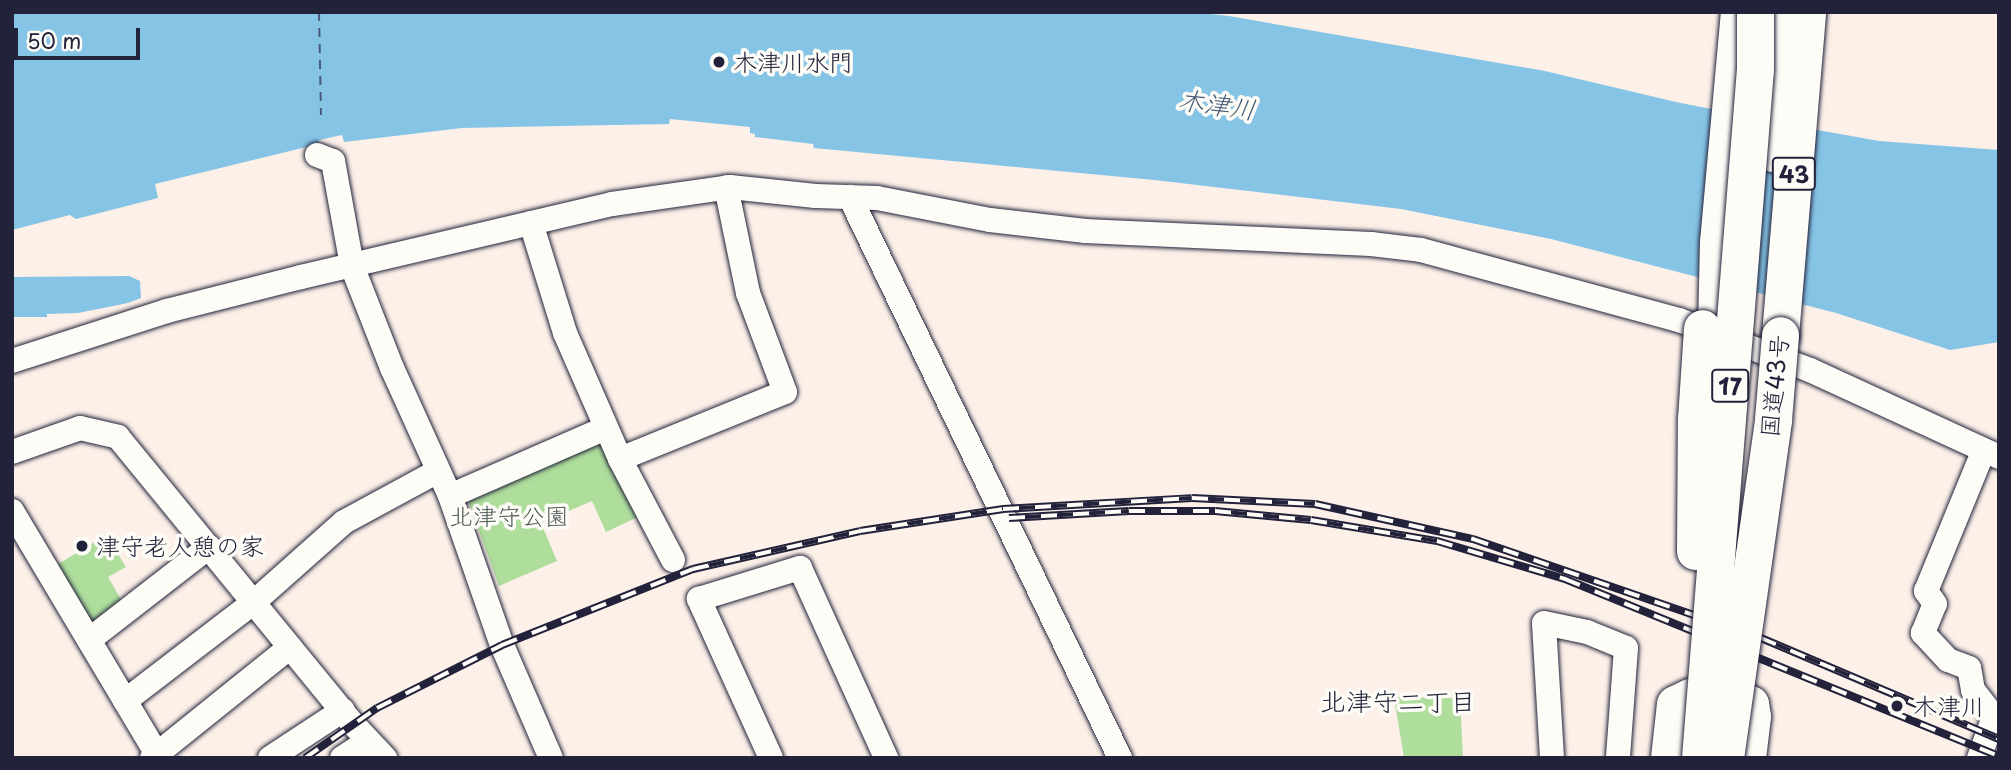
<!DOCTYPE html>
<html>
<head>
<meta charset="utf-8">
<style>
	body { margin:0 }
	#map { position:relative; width:2011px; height:770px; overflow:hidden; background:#fcf0e8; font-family:"Playpen Sans","Klee One",sans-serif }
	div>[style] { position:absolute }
	.green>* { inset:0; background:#aedd9c }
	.water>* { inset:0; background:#86c4e6 }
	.ferry>* { height:2px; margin-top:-1px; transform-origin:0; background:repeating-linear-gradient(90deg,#455b77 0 9px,transparent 0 16px) }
	.roads { filter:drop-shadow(0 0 2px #22223b) drop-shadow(0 0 2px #22223b) }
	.minor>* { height:24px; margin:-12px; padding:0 12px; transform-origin:12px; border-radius:12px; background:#fdfcf7 }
	.highway>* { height:37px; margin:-18.5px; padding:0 18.5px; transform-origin:18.5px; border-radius:18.5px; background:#fdfcf7 }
	.rail>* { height:8px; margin-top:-4px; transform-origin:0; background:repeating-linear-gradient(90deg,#fdfcf7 0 16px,#22223b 0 32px); box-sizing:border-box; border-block:2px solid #22223b }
	.bridges { filter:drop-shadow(0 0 2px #22223b) drop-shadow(0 0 2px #22223b) }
	.highway-bridge>* { height:37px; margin:-18.5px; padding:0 18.5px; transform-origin:18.5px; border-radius:18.5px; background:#fdfcf7 }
	.dots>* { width:19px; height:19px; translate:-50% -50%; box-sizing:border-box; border:4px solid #fdfcf7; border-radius:50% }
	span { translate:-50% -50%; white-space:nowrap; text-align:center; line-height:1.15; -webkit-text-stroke:7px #fdfcf7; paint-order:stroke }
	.shield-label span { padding:2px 5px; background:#fdfcf7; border:2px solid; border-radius:5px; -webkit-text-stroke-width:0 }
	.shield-label { font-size:23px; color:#22223b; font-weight:700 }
	.poi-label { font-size:24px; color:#22223b }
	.left { translate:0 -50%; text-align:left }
	.street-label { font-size:24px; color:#22223b }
	.park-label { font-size:24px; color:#4c5a58 }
	.water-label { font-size:26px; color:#455b77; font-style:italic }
	.neighbourhood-label { font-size:26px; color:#22223b }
	.frame { position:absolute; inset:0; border:14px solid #22223b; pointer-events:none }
	.scale { position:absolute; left:14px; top:28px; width:126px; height:32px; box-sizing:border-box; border:4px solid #22223b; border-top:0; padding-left:9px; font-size:21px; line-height:24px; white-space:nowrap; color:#22223b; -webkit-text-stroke:5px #fdfcf7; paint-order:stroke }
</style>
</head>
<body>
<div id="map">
	<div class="green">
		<i style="clip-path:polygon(603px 435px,642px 515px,606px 532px,592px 501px,541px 523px,557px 561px,499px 586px,469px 503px,471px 497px)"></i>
		<i style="clip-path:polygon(106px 535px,126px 567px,108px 577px,126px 608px,90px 634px,55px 566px)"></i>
		<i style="clip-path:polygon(1394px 697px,1460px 698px,1463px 758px,1404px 758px)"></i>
	</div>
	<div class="water">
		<i style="clip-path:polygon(12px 12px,1191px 12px,1229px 16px,1545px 71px,1676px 102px,1801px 127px,1879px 141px,1999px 150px,1999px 342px,1950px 350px,1836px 313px,1551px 239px,1401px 209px,1154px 180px,814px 148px,813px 144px,755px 137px,755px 134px,750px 133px,750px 127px,670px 119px,669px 124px,462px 128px,344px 142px,342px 135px,319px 140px,319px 144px,155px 184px,158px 198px,76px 219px,70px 215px,12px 230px)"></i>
		<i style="clip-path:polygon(129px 276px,140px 281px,141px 298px,128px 303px,78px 313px,47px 314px,47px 317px,12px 317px,12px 277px)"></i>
	</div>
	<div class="ferry">
		<i style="left:319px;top:12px;width:103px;rotate:88.9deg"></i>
	</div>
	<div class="roads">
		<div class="minor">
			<i style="left:317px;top:155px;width:17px;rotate:21deg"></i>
			<i style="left:333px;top:161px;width:107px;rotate:79.7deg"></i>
			<i style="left:352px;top:266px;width:110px;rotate:68.6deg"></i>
			<i style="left:392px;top:368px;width:141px;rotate:65.6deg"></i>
			<i style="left:450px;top:496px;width:158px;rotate:70.8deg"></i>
			<i style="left:502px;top:645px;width:123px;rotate:66.6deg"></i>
			<i style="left:850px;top:197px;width:623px;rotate:64.3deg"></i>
			<i style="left:531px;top:223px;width:115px;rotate:72.8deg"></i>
			<i style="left:565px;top:333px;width:137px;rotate:66.4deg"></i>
			<i style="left:620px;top:459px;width:114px;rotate:62.3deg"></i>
			<i style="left:12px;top:361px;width:163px;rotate:-17.9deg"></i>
			<i style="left:167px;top:311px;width:138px;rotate:-14.2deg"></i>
			<i style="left:301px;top:277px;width:319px;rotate:-13.2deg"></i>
			<i style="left:612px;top:204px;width:119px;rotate:-8.2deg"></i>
			<i style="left:730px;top:187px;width:86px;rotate:6deg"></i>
			<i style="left:816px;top:196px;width:61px;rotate:1.9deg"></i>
			<i style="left:877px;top:198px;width:115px;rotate:11deg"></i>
			<i style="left:990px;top:220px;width:96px;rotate:6.6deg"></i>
			<i style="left:1085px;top:231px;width:286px;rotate:2.6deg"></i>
			<i style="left:1371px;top:244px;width:50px;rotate:6.8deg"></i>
			<i style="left:1421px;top:250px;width:267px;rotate:15.2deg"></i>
			<i style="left:1679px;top:320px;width:140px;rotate:20.9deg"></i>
			<i style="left:1810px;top:370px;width:208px;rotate:24.7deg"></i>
			<i style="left:12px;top:452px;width:72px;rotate:-19.4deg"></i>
			<i style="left:80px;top:428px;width:39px;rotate:13deg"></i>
			<i style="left:118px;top:437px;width:371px;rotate:50.7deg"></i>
			<i style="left:353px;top:724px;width:47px;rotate:46.7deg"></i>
			<i style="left:620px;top:459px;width:178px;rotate:-22.1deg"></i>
			<i style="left:785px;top:392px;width:106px;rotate:-110.5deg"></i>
			<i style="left:748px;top:293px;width:108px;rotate:-101.7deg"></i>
			<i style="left:450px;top:496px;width:170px;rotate:-23.6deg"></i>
			<i style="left:12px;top:511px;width:287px;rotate:59.2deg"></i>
			<i style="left:89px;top:640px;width:152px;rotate:-37.8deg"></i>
			<i style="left:125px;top:701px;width:163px;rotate:-37.5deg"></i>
			<i style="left:254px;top:602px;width:120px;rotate:-41.6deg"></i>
			<i style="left:344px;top:522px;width:107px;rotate:-28.5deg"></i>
			<i style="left:152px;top:758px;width:177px;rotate:-38.8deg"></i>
			<i style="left:270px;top:758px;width:87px;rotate:-33.3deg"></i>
			<i style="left:342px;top:758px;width:31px;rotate:-33deg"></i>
			<i style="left:771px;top:758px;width:175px;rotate:-114.4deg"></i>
			<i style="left:699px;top:599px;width:106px;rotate:-17.1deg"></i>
			<i style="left:800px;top:568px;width:209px;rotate:65.6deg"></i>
			<i style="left:1552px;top:758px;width:135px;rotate:-93.4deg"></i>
			<i style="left:1544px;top:623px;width:44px;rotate:11.8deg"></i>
			<i style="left:1587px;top:632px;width:42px;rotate:22.3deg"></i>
			<i style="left:1626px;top:648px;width:110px;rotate:94.2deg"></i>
			<i style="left:1979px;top:758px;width:44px;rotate:-69.9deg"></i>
			<i style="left:1994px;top:717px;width:34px;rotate:-128deg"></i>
			<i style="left:1973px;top:690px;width:22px;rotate:-100deg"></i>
			<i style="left:1969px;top:668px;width:22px;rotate:-159deg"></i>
			<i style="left:1948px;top:660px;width:37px;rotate:-133deg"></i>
			<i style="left:1923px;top:633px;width:31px;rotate:-68deg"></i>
			<i style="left:1935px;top:604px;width:16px;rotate:-125deg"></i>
			<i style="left:1926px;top:591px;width:150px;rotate:-67.7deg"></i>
		</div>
		<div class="highway">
			<i style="left:1773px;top:153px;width:141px;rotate:-88.8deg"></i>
			<i style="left:1716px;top:329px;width:87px;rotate:-88.7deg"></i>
			<i style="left:1718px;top:242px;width:231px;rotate:-84.8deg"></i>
			<i style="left:1780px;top:335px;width:324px;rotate:-85.2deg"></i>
			<i style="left:1669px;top:758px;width:54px;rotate:-83.7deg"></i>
			<i style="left:1675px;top:704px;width:17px;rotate:-25deg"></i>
			<i style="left:1690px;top:697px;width:50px;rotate:3.4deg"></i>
			<i style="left:1740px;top:700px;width:11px;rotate:22deg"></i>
			<i style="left:1750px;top:704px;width:12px;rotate:81deg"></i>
			<i style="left:1752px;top:716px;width:42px;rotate:96.8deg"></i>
		</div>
	</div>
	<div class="rail">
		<i style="left:1009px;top:518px;width:120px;rotate:-3.3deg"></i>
		<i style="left:1129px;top:511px;width:86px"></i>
		<i style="left:1215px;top:511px;width:96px;rotate:5.4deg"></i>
		<i style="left:1311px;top:520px;width:128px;rotate:9.5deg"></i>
		<i style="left:1437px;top:541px;width:134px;rotate:16.5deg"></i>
		<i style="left:1565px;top:579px;width:469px;rotate:22.2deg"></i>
		<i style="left:305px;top:758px;width:88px;rotate:-34.8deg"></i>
		<i style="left:377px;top:708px;width:140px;rotate:-26.7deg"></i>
		<i style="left:502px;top:645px;width:206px;rotate:-21.7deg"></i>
		<i style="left:693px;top:569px;width:171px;rotate:-12.8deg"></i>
		<i style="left:860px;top:531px;width:145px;rotate:-8.7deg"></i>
		<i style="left:1003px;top:509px;width:189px;rotate:-3.3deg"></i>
		<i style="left:1192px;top:498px;width:123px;rotate:2.8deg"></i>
		<i style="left:1315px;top:504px;width:162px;rotate:12.5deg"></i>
		<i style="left:1473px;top:539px;width:305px;rotate:19deg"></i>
		<i style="left:1761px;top:638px;width:259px;rotate:23deg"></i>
	</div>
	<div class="bridges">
		<div class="highway-bridge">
			<i style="left:1695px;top:551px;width:132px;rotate:-89.6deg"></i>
			<i style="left:1696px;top:419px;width:91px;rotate:-86.2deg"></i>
			<i style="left:1700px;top:758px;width:691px;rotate:-85.44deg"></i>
			<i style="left:1755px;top:69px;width:55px;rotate:-90deg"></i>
			<i style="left:1725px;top:758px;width:342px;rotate:-81.9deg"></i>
			<i style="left:1773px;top:419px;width:84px;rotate:-85.2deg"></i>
		</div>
	</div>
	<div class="dots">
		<i style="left:719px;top:62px;background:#22223b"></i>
		<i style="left:82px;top:546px;background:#22223b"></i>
		<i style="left:1897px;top:706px;background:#22223b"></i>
	</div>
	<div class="shield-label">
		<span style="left:1794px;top:174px">43</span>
		<span style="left:1730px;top:386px">17</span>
	</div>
	<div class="poi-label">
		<span class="left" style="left:733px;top:62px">木津川水門</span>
		<span class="left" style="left:96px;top:546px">津守老人憩の家</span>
		<span class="left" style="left:1913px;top:706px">木津川</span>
	</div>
	<div class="street-label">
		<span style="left:1774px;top:386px;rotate:-84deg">国道43号</span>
	</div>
	<div class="park-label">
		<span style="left:509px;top:516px">北津守公園</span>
	</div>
	<div class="water-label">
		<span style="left:1217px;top:104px;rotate:8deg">木津川</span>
	</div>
	<div class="neighbourhood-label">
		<span style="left:1398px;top:701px">北津守二丁目</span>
	</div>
	<div class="frame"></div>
	<div class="scale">50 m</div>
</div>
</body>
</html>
